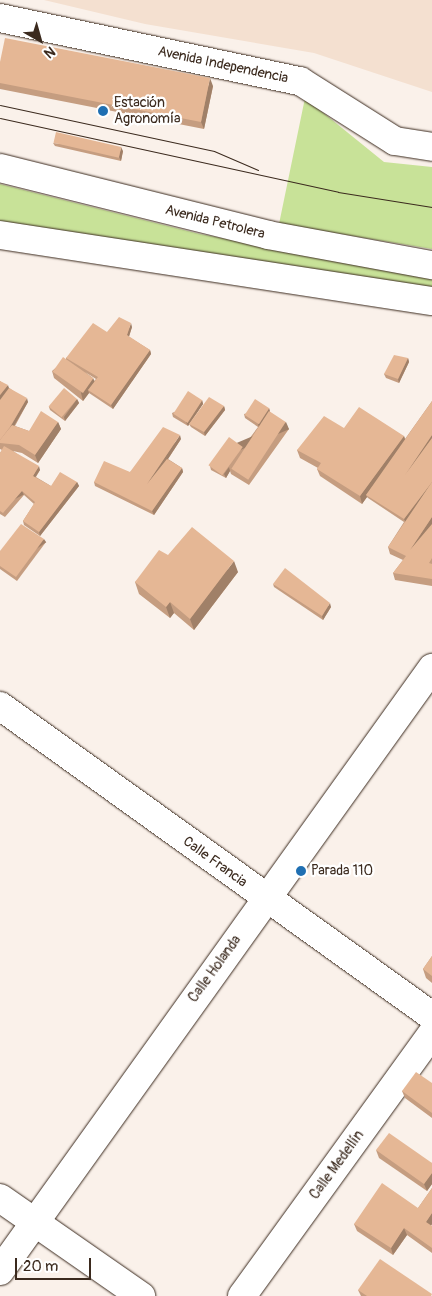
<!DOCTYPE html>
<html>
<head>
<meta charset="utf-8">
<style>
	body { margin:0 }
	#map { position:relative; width:432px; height:1296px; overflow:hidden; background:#faf1ea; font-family:Pangolin,sans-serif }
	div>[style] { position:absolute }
	.built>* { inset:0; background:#f4e0d0 }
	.green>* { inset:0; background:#c8e298 }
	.roads { filter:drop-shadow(0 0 1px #3b2a1e) drop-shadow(0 0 1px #3b2a1e) }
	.street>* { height:28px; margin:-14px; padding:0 14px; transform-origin:14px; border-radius:14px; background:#fff }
	.highway>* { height:28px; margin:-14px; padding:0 14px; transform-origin:14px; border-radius:14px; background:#fff }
	.tram>* { height:1px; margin:-0.5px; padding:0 0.5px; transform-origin:0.5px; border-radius:0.5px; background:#3b2a1e }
	.wall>* { inset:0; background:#c59d80 }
	.shaded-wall>* { inset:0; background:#a08068; transform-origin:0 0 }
	.building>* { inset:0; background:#e5b795; transform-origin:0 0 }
	.dots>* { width:14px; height:14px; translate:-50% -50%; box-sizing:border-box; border:2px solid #fff; border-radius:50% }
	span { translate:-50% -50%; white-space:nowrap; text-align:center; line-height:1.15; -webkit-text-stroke:4.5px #fff; paint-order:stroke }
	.street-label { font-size:14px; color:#3b2a1e }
	.poi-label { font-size:14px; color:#3b2a1e }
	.left { translate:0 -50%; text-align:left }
	.north { position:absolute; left:15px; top:15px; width:50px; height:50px; -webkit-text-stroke:4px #fff; paint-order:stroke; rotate:142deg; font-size:14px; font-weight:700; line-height:20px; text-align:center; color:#3b2a1e }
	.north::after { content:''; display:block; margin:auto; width:18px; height:22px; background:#3b2a1e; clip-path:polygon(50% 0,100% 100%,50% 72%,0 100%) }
	.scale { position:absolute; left:15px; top:1258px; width:76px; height:22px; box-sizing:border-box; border:2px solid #3b2a1e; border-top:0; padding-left:6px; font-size:15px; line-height:18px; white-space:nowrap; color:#3b2a1e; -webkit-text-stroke:4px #fff; paint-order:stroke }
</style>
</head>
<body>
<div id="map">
	<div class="built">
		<i style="clip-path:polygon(44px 0,432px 0,432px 92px,314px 53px,145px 24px)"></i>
	</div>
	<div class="green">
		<i style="clip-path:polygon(305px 98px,384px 162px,432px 167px,432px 249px,279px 224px)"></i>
		<i style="clip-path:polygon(0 184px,200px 234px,432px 278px,432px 288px,195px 254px,0 221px)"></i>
	</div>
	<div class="roads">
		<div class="street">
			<i style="left:0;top:18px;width:307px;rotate:11.9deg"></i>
			<i style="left:300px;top:81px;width:112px;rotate:32.3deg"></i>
			<i style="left:395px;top:141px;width:37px;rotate:9deg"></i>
			<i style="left:0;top:706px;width:532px;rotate:35.66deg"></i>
			<i style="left:0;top:1198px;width:172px;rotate:34.8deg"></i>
			<i style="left:0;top:1271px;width:742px;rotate:-54.38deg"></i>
			<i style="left:242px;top:1296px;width:324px;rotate:-54.1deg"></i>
		</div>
		<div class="highway">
			<i style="left:0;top:168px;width:276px;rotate:14deg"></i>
			<i style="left:268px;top:235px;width:167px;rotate:10.4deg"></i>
			<i style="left:0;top:235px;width:437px;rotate:8.7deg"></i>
		</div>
	</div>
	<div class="tram">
		<i style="left:0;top:105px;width:219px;rotate:12.1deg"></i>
		<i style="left:214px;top:151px;width:48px;rotate:23.4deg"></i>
		<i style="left:0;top:118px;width:346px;rotate:12.3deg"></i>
		<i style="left:338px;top:192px;width:95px;rotate:9.1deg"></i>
	</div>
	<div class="wall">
		<i style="clip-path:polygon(0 62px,213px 86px,204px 129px,0 89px)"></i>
		<i style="clip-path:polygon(53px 143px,123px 151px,121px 161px,55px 146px)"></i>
		<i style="clip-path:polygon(evenodd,132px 327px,129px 337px,150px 350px,151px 354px,113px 409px,89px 393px,83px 401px,54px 378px,52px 371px,66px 359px,66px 358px,107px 332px,132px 327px,85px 372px,96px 379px,94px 381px,93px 378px,85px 372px)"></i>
		<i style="clip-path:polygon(408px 358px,409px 362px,399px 383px,386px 378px,384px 374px)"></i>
		<i style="clip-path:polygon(0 381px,28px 402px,15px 426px,29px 431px,58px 422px,61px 429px,38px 463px,22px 453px,13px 451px,40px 470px,36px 477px,51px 486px,77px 482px,79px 486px,40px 536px,24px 525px,23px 521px,34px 504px,24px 495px,5px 517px,0 514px,0 453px,2px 450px,0 449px)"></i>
		<i style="clip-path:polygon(77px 399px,79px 403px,65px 421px,50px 410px,49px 407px)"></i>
		<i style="clip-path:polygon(202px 400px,203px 404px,188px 426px,173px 417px,172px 413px)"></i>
		<i style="clip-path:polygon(432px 401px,432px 586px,395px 580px,393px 573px,403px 560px,390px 554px,388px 547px,404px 522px,368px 498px,367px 497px,362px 504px,320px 476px,317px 469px,318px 468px,300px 458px,297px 450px,344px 428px,404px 436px,405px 439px)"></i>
		<i style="clip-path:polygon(224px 406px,225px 410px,205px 436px,191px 427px,189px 424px)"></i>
		<i style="clip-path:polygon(269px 408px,270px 412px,289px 429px,249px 485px,231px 474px,230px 471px,226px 478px,211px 470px,210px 466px,243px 447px,258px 427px,245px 418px,244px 414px)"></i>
		<i style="clip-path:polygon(181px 439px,168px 459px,182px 468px,183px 472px,154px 515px,95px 486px,94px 482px,130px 472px)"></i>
		<i style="clip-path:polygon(46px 542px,17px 581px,0 569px,0 551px)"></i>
		<i style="clip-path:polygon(168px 555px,238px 572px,194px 630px,174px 613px,170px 618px,139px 594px,135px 582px)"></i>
		<i style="clip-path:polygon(273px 584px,331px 607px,323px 620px,274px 587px)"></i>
		<i style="clip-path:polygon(432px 956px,432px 983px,426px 978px,423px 969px)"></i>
		<i style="clip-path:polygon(432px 1083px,432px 1118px,405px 1098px,402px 1091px)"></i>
		<i style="clip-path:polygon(376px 1150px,432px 1163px,432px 1184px,427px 1191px,379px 1158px)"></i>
		<i style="clip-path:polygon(432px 1188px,432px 1224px,431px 1226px,432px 1226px,432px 1253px,407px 1235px,393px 1255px,357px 1231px,354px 1224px,418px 1208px)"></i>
		<i style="clip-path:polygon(358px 1290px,432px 1296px,361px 1296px)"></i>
	</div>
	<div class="shaded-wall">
		<i style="clip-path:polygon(210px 78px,213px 86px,204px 129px,201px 122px)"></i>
		<i style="clip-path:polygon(121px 147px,123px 151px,121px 161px,119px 157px)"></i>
		<i style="clip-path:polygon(131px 323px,132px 327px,128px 339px,127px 335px)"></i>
		<i style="clip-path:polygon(150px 350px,151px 354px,113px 409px,111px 405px)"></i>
		<i style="clip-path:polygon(408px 358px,409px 362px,399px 383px,398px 379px)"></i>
		<i style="clip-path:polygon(93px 378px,96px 385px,88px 390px,89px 393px,83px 401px,81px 393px)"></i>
		<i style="clip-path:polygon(8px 385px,10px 392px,0 406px,0 395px)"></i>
		<i style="clip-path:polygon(27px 398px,28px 402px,4px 443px,1px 443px)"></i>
		<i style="clip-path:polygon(77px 399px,79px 403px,65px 421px,64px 417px)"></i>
		<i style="clip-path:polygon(202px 400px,203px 404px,188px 426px,186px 422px)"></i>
		<i style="clip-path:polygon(224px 406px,225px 410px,205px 436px,204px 432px)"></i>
		<i style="clip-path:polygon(269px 408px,270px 412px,259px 428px,258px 424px)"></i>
		<i style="clip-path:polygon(58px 422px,61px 429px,38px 463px,35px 455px)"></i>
		<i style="left:286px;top:422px;width:8px;height:69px;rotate:67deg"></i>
		<i style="clip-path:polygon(180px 435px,181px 439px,149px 488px,147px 484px)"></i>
		<i style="clip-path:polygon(432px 435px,432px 441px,405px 475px)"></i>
		<i style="clip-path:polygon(404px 436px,406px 443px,366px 495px,367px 497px,362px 504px,360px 496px)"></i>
		<i style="clip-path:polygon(39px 466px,40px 470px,34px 479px,33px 476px)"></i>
		<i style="clip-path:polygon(229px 467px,230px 471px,226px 478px,224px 474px)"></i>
		<i style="clip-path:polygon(182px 468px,183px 472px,154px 515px,152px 511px)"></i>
		<i style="clip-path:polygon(77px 482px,79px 486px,40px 536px,39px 532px)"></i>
		<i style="clip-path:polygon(432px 482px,406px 523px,404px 519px)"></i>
		<i style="left:22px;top:491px;width:4px;height:29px;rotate:63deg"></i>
		<i style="clip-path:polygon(432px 517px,432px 528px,410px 550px)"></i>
		<i style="left:44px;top:539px;width:4px;height:47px;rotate:56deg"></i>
		<i style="clip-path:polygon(234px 561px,238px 572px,194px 630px,190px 619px)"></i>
		<i style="clip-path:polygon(170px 602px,174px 613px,170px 618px,166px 607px)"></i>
		<i style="clip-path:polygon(330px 603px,331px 607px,323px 620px,322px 616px)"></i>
		<i style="clip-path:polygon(432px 1173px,432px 1184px,427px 1191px,424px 1184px)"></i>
		<i style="clip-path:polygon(432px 1213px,432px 1224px,429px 1229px,426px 1222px)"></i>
		<i style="clip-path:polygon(404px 1228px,407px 1235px,393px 1255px,391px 1248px)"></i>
	</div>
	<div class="building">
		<i style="clip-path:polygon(5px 38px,210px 78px,201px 122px,0 83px,0 62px)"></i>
		<i style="left:56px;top:132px;width:67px;height:11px;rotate:13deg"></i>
		<i style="clip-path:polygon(119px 317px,131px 323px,127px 335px,150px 350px,111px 405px,88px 390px,98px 377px,66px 358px,93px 323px,107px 332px)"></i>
		<i style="clip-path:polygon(394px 355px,408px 358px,398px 379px,384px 374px)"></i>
		<i style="left:63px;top:357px;width:37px;height:18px;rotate:35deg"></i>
		<i style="clip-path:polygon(0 381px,8px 385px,0 395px)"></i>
		<i style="clip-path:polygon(9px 388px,27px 398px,10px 427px,0 440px,0 400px)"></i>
		<i style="left:64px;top:388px;width:17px;height:24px;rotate:40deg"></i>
		<i style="left:188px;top:391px;width:17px;height:27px;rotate:33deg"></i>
		<i style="clip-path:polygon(209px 397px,224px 406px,204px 432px,189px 424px)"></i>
		<i style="left:255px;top:399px;width:17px;height:19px;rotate:33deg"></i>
		<i style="clip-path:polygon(432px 401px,432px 435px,405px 475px,432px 438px,432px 482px,404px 519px,366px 495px)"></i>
		<i style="clip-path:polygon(359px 407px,404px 436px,360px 496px,317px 469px,321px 463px,297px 450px,324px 416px,344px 428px)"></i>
		<i style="clip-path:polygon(41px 411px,58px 422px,35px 455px,19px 445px,0 443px,0 440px,12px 425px,29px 431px)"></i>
		<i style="left:269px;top:411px;width:20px;height:69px;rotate:33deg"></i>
		<i style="clip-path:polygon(163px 427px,180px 435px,147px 484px,167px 459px,182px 468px,152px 511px,94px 482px,104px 461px,130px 472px)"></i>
		<i style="left:229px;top:437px;width:17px;height:35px;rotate:36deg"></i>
		<i style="clip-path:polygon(4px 446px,39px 466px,33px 476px,51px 486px,60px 472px,77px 482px,39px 532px,23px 521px,35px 502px,22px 491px,3px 513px,0 511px,0 453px)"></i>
		<i style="clip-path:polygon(432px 482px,432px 517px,410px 550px,432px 524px,432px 558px,429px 563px,432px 564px,432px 579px,393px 573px,406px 556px,388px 547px)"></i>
		<i style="clip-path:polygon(21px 524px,44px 539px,16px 577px,0 566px,0 551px)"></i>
		<i style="clip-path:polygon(192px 527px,234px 561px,190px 619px,170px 602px,166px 607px,135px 582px,159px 550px,168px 555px)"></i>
		<i style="clip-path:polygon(285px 568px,330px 603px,322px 616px,273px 584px)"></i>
		<i style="clip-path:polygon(432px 956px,432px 976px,423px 969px)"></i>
		<i style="clip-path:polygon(416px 1072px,432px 1083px,432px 1113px,402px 1091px)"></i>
		<i style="clip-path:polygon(389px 1133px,432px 1163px,432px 1173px,424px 1184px,376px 1150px)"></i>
		<i style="clip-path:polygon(382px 1183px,418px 1208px,432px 1188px,432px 1213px,426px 1222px,432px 1226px,432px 1248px,404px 1228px,391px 1248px,354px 1224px)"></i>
		<i style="clip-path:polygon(380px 1259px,432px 1294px,431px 1296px,367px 1296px,358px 1290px)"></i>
	</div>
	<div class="dots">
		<i style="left:103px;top:111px;background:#1f6fb2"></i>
		<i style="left:301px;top:871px;background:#1f6fb2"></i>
	</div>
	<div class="street-label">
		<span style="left:223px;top:65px;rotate:12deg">Avenida Independencia</span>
		<span style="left:215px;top:222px;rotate:14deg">Avenida Petrolera</span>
		<span style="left:215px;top:862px;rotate:36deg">Calle Francia</span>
		<span style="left:215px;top:969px;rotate:-54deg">Calle Holanda</span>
		<span style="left:337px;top:1165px;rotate:-54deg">Calle Medellín</span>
	</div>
	<div class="poi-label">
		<span class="left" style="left:114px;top:111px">Estación<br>Agronomía</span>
		<span class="left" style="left:311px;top:871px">Parada 110</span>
	</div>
	<div class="north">N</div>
	<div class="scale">20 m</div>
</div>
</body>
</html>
